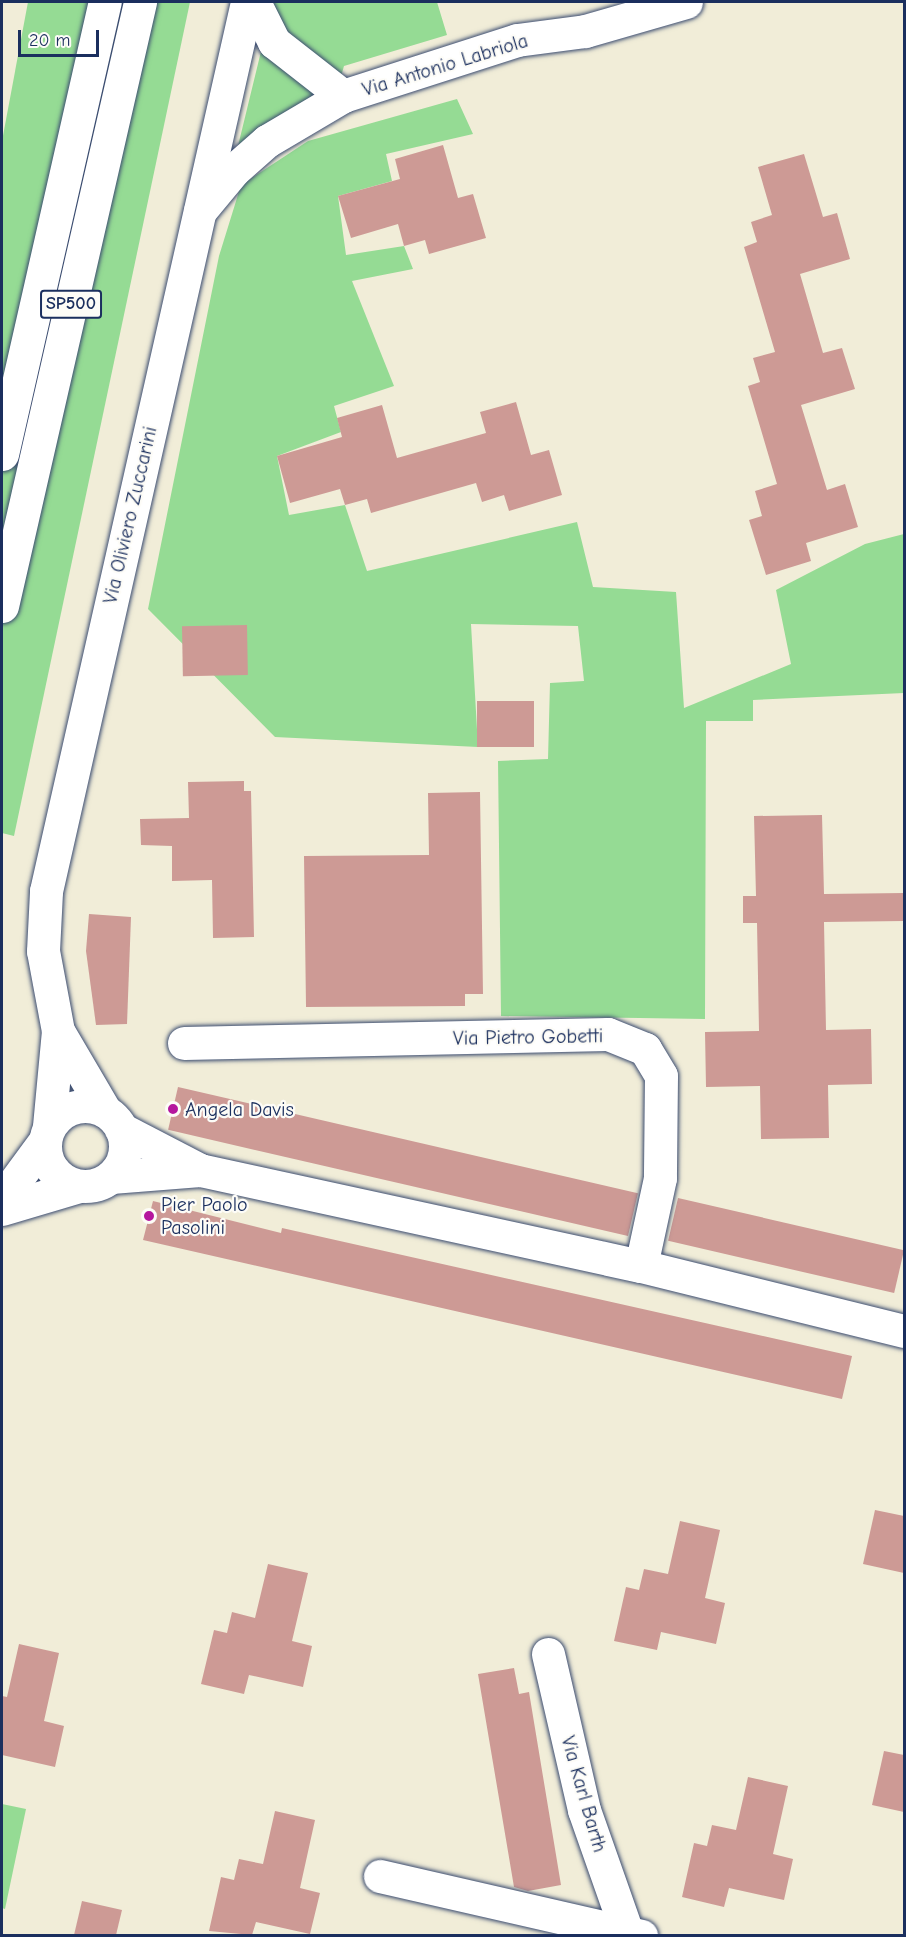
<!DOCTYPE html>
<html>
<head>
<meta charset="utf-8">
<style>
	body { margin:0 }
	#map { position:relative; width:906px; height:1937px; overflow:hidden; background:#f1edd8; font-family:"Comic Neue",sans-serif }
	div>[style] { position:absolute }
	.green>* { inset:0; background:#95db94 }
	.building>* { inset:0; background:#cd9a95; transform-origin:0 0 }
	.roads { filter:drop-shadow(0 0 2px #3b4c70) drop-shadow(0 0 2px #3b4c70) }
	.minor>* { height:33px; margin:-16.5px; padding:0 16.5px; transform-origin:16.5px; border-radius:16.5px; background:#fff }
	.major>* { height:33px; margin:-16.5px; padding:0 16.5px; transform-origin:16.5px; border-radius:16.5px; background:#fff }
	.major>.ring { margin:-16.5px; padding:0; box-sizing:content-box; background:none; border:33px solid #fff; border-radius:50% }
	.highway>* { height:33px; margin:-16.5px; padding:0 16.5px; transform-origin:16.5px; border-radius:16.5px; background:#fff }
	.dots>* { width:16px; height:16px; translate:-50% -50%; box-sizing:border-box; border:3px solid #fdfcf7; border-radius:50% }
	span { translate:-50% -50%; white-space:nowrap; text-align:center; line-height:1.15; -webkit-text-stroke:4.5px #fdfcf7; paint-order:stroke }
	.shield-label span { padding:2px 4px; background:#fdfcf7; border:2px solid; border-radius:4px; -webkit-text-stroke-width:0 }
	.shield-label { font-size:18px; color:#1b2f5e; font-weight:700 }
	.street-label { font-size:20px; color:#1b2f5e }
	.poi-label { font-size:20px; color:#1b2f5e }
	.left { translate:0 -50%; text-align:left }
	.frame { position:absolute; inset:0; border:3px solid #1b2f5e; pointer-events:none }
	.scale { position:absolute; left:18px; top:30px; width:81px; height:27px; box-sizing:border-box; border:3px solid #1b2f5e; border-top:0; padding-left:8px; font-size:18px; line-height:21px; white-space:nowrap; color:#1b2f5e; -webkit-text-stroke:4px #fdfcf7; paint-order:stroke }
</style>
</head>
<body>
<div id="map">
	<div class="green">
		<i style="clip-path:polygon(28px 2px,190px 2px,14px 836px,2px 833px,2px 141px)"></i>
		<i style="clip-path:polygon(273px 2px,437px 2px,447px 35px,344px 66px,334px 100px,238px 146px)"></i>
		<i style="clip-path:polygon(457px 99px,473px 134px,386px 154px,392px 181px,338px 196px,346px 255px,404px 246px,413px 269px,352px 281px,394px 386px,334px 406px,341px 432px,277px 456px,289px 515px,345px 505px,367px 571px,577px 522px,593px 587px,676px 592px,684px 708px,791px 664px,776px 590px,865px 544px,904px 534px,904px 693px,753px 700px,753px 721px,706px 721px,705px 1019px,501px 1016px,498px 761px,548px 759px,550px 683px,584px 681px,578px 626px,471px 624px,478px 747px,275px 737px,148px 609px,219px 256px,241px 185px,308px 141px)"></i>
		<i style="clip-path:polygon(2px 1804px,26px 1809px,5px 1909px,2px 1908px)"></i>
	</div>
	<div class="building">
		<i style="clip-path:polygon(443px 145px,458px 198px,473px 194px,486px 238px,429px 254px,425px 240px,404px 246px,398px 224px,351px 238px,338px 196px,400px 179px,395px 159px)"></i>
		<i style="clip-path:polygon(804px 154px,823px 217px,837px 213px,850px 259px,800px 274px,823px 353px,842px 348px,855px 389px,801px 405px,827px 490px,845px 484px,858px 527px,806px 543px,811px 561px,766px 575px,749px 520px,762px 516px,755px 491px,777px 484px,748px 386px,760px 382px,753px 358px,775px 352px,744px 247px,757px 242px,751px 222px,772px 215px,758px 167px)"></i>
		<i style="clip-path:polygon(516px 402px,531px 455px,549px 450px,562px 495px,509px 511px,504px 495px,482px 502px,476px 483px,371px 513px,367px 499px,345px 505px,340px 489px,290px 503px,277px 456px,342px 437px,337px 418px,382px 405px,397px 458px,486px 433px,480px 412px)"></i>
		<i style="left:247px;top:625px;width:50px;height:65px;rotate:89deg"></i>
		<i style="left:477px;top:701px;width:57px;height:46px"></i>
		<i style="clip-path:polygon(244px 781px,244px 791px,251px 791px,254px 937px,213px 938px,212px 880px,172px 881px,172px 846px,141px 845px,140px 819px,189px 818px,188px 782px)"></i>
		<i style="clip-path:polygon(480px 792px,483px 994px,465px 994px,465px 1006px,306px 1007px,304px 856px,429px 855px,428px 793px)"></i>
		<i style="clip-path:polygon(822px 815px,824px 894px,904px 893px,904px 921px,824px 922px,826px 1030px,871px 1029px,872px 1084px,828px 1085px,829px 1138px,761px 1139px,760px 1086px,706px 1087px,705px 1032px,759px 1031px,757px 923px,743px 923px,743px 896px,756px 896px,754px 816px)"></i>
		<i style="clip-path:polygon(89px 914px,131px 917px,127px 1024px,96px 1025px,86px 951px)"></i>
		<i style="left:178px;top:1087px;width:472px;height:44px;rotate:13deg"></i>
		<i style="left:678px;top:1198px;width:232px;height:44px;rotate:13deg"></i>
		<i style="clip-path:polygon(153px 1201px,281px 1233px,282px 1228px,852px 1356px,842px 1399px,143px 1240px)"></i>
		<i style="clip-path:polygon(875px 1510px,904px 1516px,904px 1573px,863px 1564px)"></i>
		<i style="clip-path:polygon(680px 1521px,720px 1530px,705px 1598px,725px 1603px,716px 1644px,661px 1632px,657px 1650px,614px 1641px,626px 1587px,639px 1590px,644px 1569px,668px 1574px)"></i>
		<i style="clip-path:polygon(268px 1564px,308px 1573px,292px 1641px,312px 1646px,303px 1687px,249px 1675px,244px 1694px,201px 1684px,214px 1630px,227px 1633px,232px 1612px,255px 1618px)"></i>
		<i style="clip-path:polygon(19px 1644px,59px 1653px,44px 1721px,64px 1726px,55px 1767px,2px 1755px,2px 1696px,7px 1697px)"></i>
		<i style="clip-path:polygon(514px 1668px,519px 1694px,529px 1692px,561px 1885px,528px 1891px,514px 1887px,478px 1674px)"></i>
		<i style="clip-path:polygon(884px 1751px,904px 1755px,904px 1812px,872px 1805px)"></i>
		<i style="clip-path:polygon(748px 1777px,788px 1786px,773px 1854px,793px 1859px,784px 1900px,729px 1888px,724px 1907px,682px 1897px,694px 1843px,707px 1846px,712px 1825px,736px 1830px)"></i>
		<i style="clip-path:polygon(275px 1811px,315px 1820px,300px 1888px,320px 1893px,310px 1934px,256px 1922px,252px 1935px,209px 1931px,221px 1877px,234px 1880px,239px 1859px,263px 1864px)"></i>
		<i style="clip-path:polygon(82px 1901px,122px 1910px,116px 1935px,74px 1935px)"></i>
	</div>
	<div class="roads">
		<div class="minor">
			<i style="left:254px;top:2px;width:45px;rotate:63.4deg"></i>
			<i style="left:274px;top:42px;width:88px;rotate:38deg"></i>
			<i style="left:200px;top:211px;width:53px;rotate:-50.3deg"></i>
			<i style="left:234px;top:170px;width:44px;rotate:-41.3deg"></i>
			<i style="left:267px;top:141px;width:88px;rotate:-30.6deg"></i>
			<i style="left:343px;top:96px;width:183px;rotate:-17.8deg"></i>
			<i style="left:517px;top:40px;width:69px;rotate:-7.5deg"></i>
			<i style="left:585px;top:31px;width:105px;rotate:-16deg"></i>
			<i style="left:184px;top:1043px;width:424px;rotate:-1.2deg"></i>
			<i style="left:608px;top:1034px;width:40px;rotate:22deg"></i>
			<i style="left:645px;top:1049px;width:31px;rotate:59deg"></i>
			<i style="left:661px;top:1076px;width:102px;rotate:90.6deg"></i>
			<i style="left:660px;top:1178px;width:90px;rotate:102.2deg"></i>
			<i style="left:121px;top:1129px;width:89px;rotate:27.4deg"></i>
			<i style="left:200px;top:1170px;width:451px;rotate:12.3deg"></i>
			<i style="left:641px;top:1266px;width:271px;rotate:13.9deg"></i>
			<i style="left:111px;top:1177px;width:89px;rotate:-4.5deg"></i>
			<i style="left:548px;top:1654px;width:160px;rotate:77deg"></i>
			<i style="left:584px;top:1810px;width:129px;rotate:70.6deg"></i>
			<i style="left:380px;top:1876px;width:268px;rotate:12.9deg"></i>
		</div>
		<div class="major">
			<i class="ring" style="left:45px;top:1106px;width:47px;height:47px"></i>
			<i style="left:105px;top:1111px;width:93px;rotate:-120.4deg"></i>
			<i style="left:58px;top:1031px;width:81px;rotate:-100.6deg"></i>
			<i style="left:43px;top:951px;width:60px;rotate:-87.1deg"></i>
			<i style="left:46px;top:891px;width:911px;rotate:-77.26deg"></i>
			<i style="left:49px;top:1126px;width:95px;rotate:-84.6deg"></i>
			<i style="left:2px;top:1199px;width:71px;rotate:-53.6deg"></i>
			<i style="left:2px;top:1209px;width:80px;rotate:-16.6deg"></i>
		</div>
		<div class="highway">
			<i style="left:2px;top:454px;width:464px;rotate:-77.2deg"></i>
			<i style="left:2px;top:606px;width:620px;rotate:-77.13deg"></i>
		</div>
	</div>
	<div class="dots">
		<i style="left:173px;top:1109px;background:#b5179e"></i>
		<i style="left:149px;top:1216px;background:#b5179e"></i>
	</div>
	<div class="shield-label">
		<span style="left:71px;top:304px">SP500</span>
	</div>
	<div class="street-label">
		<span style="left:445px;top:65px;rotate:-17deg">Via Antonio Labriola</span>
		<span style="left:130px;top:515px;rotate:-77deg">Via Oliviero Zuccarini</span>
		<span style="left:528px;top:1037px;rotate:-1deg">Via Pietro Gobetti</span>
		<span style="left:584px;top:1794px;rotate:74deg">Via Karl Barth</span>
	</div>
	<div class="poi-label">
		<span class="left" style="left:185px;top:1109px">Angela Davis</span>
		<span class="left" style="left:161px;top:1216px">Pier Paolo<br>Pasolini</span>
	</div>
	<div class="frame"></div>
	<div class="scale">20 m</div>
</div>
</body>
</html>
